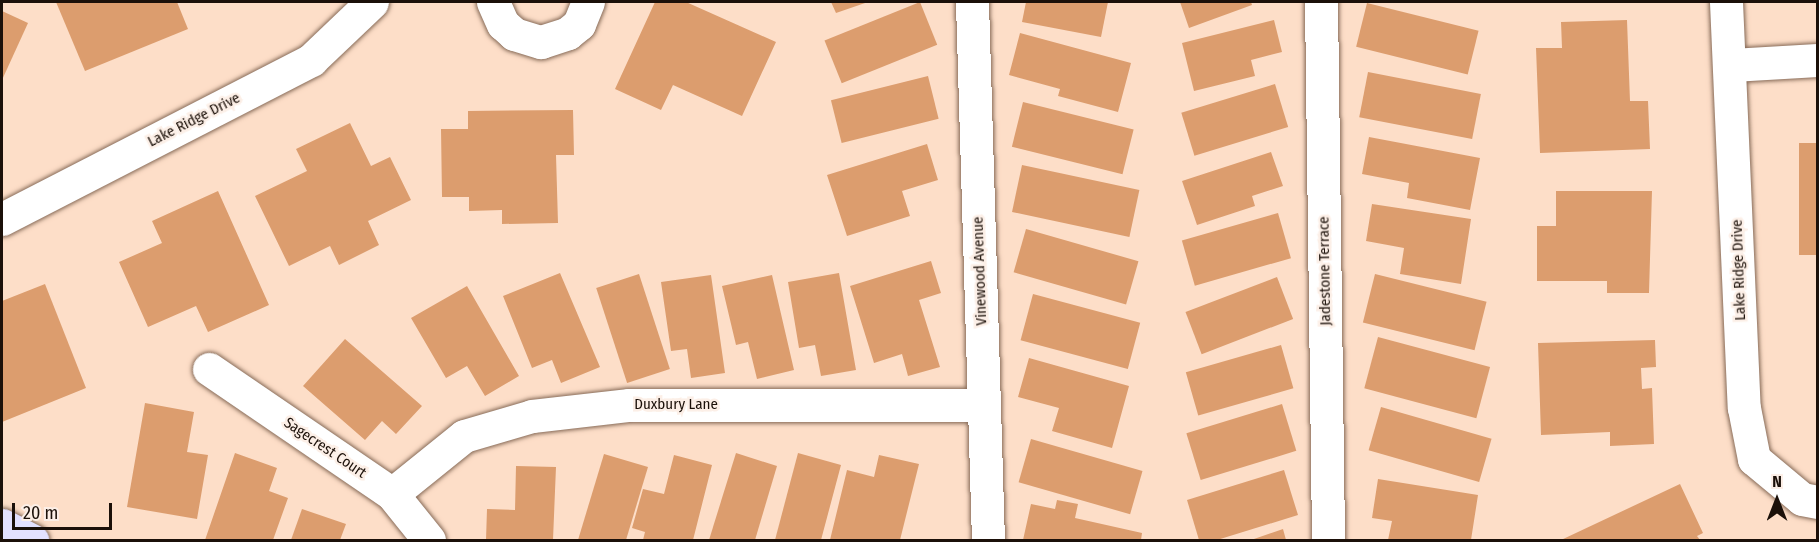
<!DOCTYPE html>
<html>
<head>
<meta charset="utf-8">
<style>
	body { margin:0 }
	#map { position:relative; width:1819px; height:542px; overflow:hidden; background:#fddec8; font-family:"Fira Sans Condensed",sans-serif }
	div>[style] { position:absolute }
	.building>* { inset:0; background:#dc9d6e; transform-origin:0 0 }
	.roads { filter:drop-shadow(0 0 2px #876b58) drop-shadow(0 0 2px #876b58) }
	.street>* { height:33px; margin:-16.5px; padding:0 16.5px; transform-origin:16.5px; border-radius:16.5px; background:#fff }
	.secondary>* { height:33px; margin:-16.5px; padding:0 16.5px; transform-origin:16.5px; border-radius:16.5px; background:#e3e1ff }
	span { translate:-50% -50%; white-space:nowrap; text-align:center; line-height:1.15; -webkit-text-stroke:5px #fcefe7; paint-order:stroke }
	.street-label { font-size:15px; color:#1b1009 }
	.frame { position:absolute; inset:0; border:3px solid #1b1009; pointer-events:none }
	.north { position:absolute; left:1747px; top:470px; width:60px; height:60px; -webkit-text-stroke:4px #fcefe7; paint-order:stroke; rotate:0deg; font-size:16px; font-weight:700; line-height:24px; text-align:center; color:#1b1009 }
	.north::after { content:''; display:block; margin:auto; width:21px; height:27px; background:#1b1009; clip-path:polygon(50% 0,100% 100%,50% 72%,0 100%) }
	.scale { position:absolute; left:12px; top:503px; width:100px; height:27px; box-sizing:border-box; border:3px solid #1b1009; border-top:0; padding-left:8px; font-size:18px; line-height:21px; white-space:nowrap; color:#1b1009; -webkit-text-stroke:4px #fcefe7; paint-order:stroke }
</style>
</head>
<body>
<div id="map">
	<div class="building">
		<i style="clip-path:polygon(56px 2px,177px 2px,188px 29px,85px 71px)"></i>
		<i style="clip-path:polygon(655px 2px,686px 2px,776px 42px,742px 116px,673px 85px,661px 110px,615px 89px)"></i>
		<i style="clip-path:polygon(831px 2px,868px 2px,836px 13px)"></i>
		<i style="left:920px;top:2px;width:46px;height:103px;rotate:68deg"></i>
		<i style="clip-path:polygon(1026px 2px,1108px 2px,1101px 37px,1022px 22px)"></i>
		<i style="clip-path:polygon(1180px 2px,1251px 2px,1252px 5px,1189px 28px)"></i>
		<i style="left:1367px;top:3px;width:115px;height:45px;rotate:14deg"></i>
		<i style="clip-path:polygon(2px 11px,28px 23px,2px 80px)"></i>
		<i style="clip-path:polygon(1274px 20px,1282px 52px,1251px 60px,1255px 76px,1194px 91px,1182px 43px)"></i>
		<i style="clip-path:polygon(1627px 20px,1630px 101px,1648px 101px,1650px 149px,1540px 153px,1536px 48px,1562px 48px,1561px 22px)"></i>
		<i style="clip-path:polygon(1020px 33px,1131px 63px,1118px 112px,1058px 96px,1060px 89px,1009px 75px)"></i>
		<i style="left:1368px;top:72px;width:115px;height:46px;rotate:11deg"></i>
		<i style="left:928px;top:76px;width:44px;height:100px;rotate:76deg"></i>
		<i style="left:1275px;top:84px;width:45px;height:98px;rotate:73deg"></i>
		<i style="left:1023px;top:102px;width:114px;height:46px;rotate:14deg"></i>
		<i style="clip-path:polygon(573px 110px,574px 155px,556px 155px,558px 223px,502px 224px,502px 210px,469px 211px,469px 197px,442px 197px,441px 129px,468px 129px,468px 111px)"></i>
		<i style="clip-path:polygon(350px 123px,371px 166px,390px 157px,411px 200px,368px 221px,379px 245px,339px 265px,330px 246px,289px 266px,255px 196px,307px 171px,296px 149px)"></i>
		<i style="clip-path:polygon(1369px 137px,1480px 158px,1470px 210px,1407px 198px,1409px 183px,1362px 174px)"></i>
		<i style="left:1799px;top:143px;width:19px;height:112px"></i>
		<i style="clip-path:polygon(927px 144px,938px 180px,902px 191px,910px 216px,847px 236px,827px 175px)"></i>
		<i style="clip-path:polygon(1271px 152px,1283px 186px,1252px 196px,1255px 206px,1197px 225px,1182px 181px)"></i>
		<i style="left:1022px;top:165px;width:120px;height:48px;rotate:12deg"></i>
		<i style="clip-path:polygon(218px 191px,269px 305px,208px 332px,196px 306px,148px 327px,119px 262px,162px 243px,152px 221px)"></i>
		<i style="clip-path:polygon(1556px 191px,1652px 191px,1649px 293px,1607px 293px,1607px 281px,1537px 281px,1537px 226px,1556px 226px)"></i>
		<i style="clip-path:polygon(1372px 204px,1471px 219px,1461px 284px,1400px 274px,1404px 248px,1366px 241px)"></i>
		<i style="left:1278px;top:213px;width:47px;height:100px;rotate:74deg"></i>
		<i style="left:1026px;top:229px;width:117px;height:45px;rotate:16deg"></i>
		<i style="clip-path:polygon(931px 261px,941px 293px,919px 300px,940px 367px,908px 376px,902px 354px,874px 363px,850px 286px)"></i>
		<i style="clip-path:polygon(560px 273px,600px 367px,561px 383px,552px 360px,532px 368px,503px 296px)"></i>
		<i style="clip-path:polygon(839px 273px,856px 370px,821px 376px,815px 345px,799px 348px,788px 282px)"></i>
		<i style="left:639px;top:274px;width:100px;height:45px;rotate:72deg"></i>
		<i style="left:1375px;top:274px;width:115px;height:50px;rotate:14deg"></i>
		<i style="clip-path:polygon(711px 275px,725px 373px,691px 378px,687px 349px,671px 351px,661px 282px)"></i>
		<i style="clip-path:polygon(772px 275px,794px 370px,757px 379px,748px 342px,736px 345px,722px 286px)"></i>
		<i style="left:1277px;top:277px;width:45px;height:98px;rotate:69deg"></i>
		<i style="clip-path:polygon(45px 284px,86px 388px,2px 422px,2px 301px)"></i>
		<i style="clip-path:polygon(467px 286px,519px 376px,485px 396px,467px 366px,446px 378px,411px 318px)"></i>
		<i style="left:1033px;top:294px;width:111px;height:48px;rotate:15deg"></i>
		<i style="left:1378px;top:337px;width:116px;height:53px;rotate:15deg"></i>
		<i style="clip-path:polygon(345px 339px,422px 406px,396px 434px,382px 421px,365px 440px,303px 386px)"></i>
		<i style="clip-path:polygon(1655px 340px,1656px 367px,1641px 368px,1642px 389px,1652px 388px,1654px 444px,1610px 446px,1610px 432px,1541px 435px,1538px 343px)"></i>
		<i style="left:1281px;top:345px;width:45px;height:99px;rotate:74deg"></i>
		<i style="clip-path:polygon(1029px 358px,1129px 386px,1112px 448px,1052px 431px,1059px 408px,1018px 397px)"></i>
		<i style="clip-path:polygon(145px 403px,194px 412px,187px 452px,208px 455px,197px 519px,127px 507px)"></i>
		<i style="left:1282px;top:404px;width:49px;height:100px;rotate:73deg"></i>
		<i style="left:1381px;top:407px;width:115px;height:45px;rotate:16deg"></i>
		<i style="left:1031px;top:439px;width:116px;height:45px;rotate:16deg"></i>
		<i style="clip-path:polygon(235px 453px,277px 468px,269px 491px,288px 498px,273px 540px,205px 540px)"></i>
		<i style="clip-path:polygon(736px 453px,777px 466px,755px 540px,709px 540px)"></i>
		<i style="clip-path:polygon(798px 453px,841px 465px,821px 540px,775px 540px)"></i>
		<i style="clip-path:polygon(604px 454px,648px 467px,626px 540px,578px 540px)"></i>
		<i style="clip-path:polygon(674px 455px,712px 465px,693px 540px,643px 540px,645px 532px,632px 528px,643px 489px,664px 494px)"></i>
		<i style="clip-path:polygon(879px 455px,919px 464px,900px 540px,830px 540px,847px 470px,874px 477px)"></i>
		<i style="clip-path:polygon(516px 466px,556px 467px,553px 540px,486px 540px,487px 509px,515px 510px)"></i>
		<i style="clip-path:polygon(1284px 470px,1298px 515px,1217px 540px,1199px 540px,1187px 500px)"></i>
		<i style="clip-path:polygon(1378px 479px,1478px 495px,1471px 540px,1388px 540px,1392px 521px,1372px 518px)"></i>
		<i style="clip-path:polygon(1680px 484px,1703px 533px,1697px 536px,1700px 540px,1561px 540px)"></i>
		<i style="clip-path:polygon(1057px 500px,1078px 504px,1075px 518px,1142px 533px,1141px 540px,1023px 540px,1031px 504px,1055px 509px)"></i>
		<i style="clip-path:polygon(302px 509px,346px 524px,340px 540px,291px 540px)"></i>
		<i style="clip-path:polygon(1283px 529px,1286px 540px,1251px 540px)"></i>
	</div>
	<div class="roads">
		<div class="street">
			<i style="left:493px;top:2px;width:24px;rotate:66deg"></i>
			<i style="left:503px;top:24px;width:15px;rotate:42deg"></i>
			<i style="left:514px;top:34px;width:28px;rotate:17deg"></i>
			<i style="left:541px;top:42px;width:28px;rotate:-18deg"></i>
			<i style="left:568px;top:33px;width:14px;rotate:-39deg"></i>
			<i style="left:579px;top:24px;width:24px;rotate:-68deg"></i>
			<i style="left:972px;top:2px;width:538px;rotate:88.3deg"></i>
			<i style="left:1321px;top:2px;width:538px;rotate:89.25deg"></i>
			<i style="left:1726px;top:2px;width:406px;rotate:87.5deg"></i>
			<i style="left:1744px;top:408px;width:52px;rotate:78.9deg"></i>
			<i style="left:1754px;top:459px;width:62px;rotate:39.8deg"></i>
			<i style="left:1802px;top:499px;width:16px;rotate:11deg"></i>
			<i style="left:1731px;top:65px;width:87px;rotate:-3.3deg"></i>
			<i style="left:2px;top:219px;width:348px;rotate:-27.2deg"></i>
			<i style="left:311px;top:60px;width:84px;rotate:-43.6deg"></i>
			<i style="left:209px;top:369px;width:222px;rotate:34.3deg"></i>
			<i style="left:392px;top:494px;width:59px;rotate:51.2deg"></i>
			<i style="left:392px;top:494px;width:92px;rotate:-38.9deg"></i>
			<i style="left:464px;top:436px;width:71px;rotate:-16.4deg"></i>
			<i style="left:532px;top:416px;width:98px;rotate:-6.5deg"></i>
			<i style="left:629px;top:405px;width:355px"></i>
		</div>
		<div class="secondary">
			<i style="left:2px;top:525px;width:34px;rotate:27deg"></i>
		</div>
	</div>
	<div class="street-label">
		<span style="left:194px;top:120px;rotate:-27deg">Lake Ridge Drive</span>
		<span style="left:1739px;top:270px;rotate:-92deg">Lake Ridge Drive</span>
		<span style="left:980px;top:271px;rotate:-92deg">Vinewood Avenue</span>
		<span style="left:1325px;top:271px;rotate:-91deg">Jadestone Terrace</span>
		<span style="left:676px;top:405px">Duxbury Lane</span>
		<span style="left:325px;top:448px;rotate:34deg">Sagecrest Court</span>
	</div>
	<div class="frame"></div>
	<div class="north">N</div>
	<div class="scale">20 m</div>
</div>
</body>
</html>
